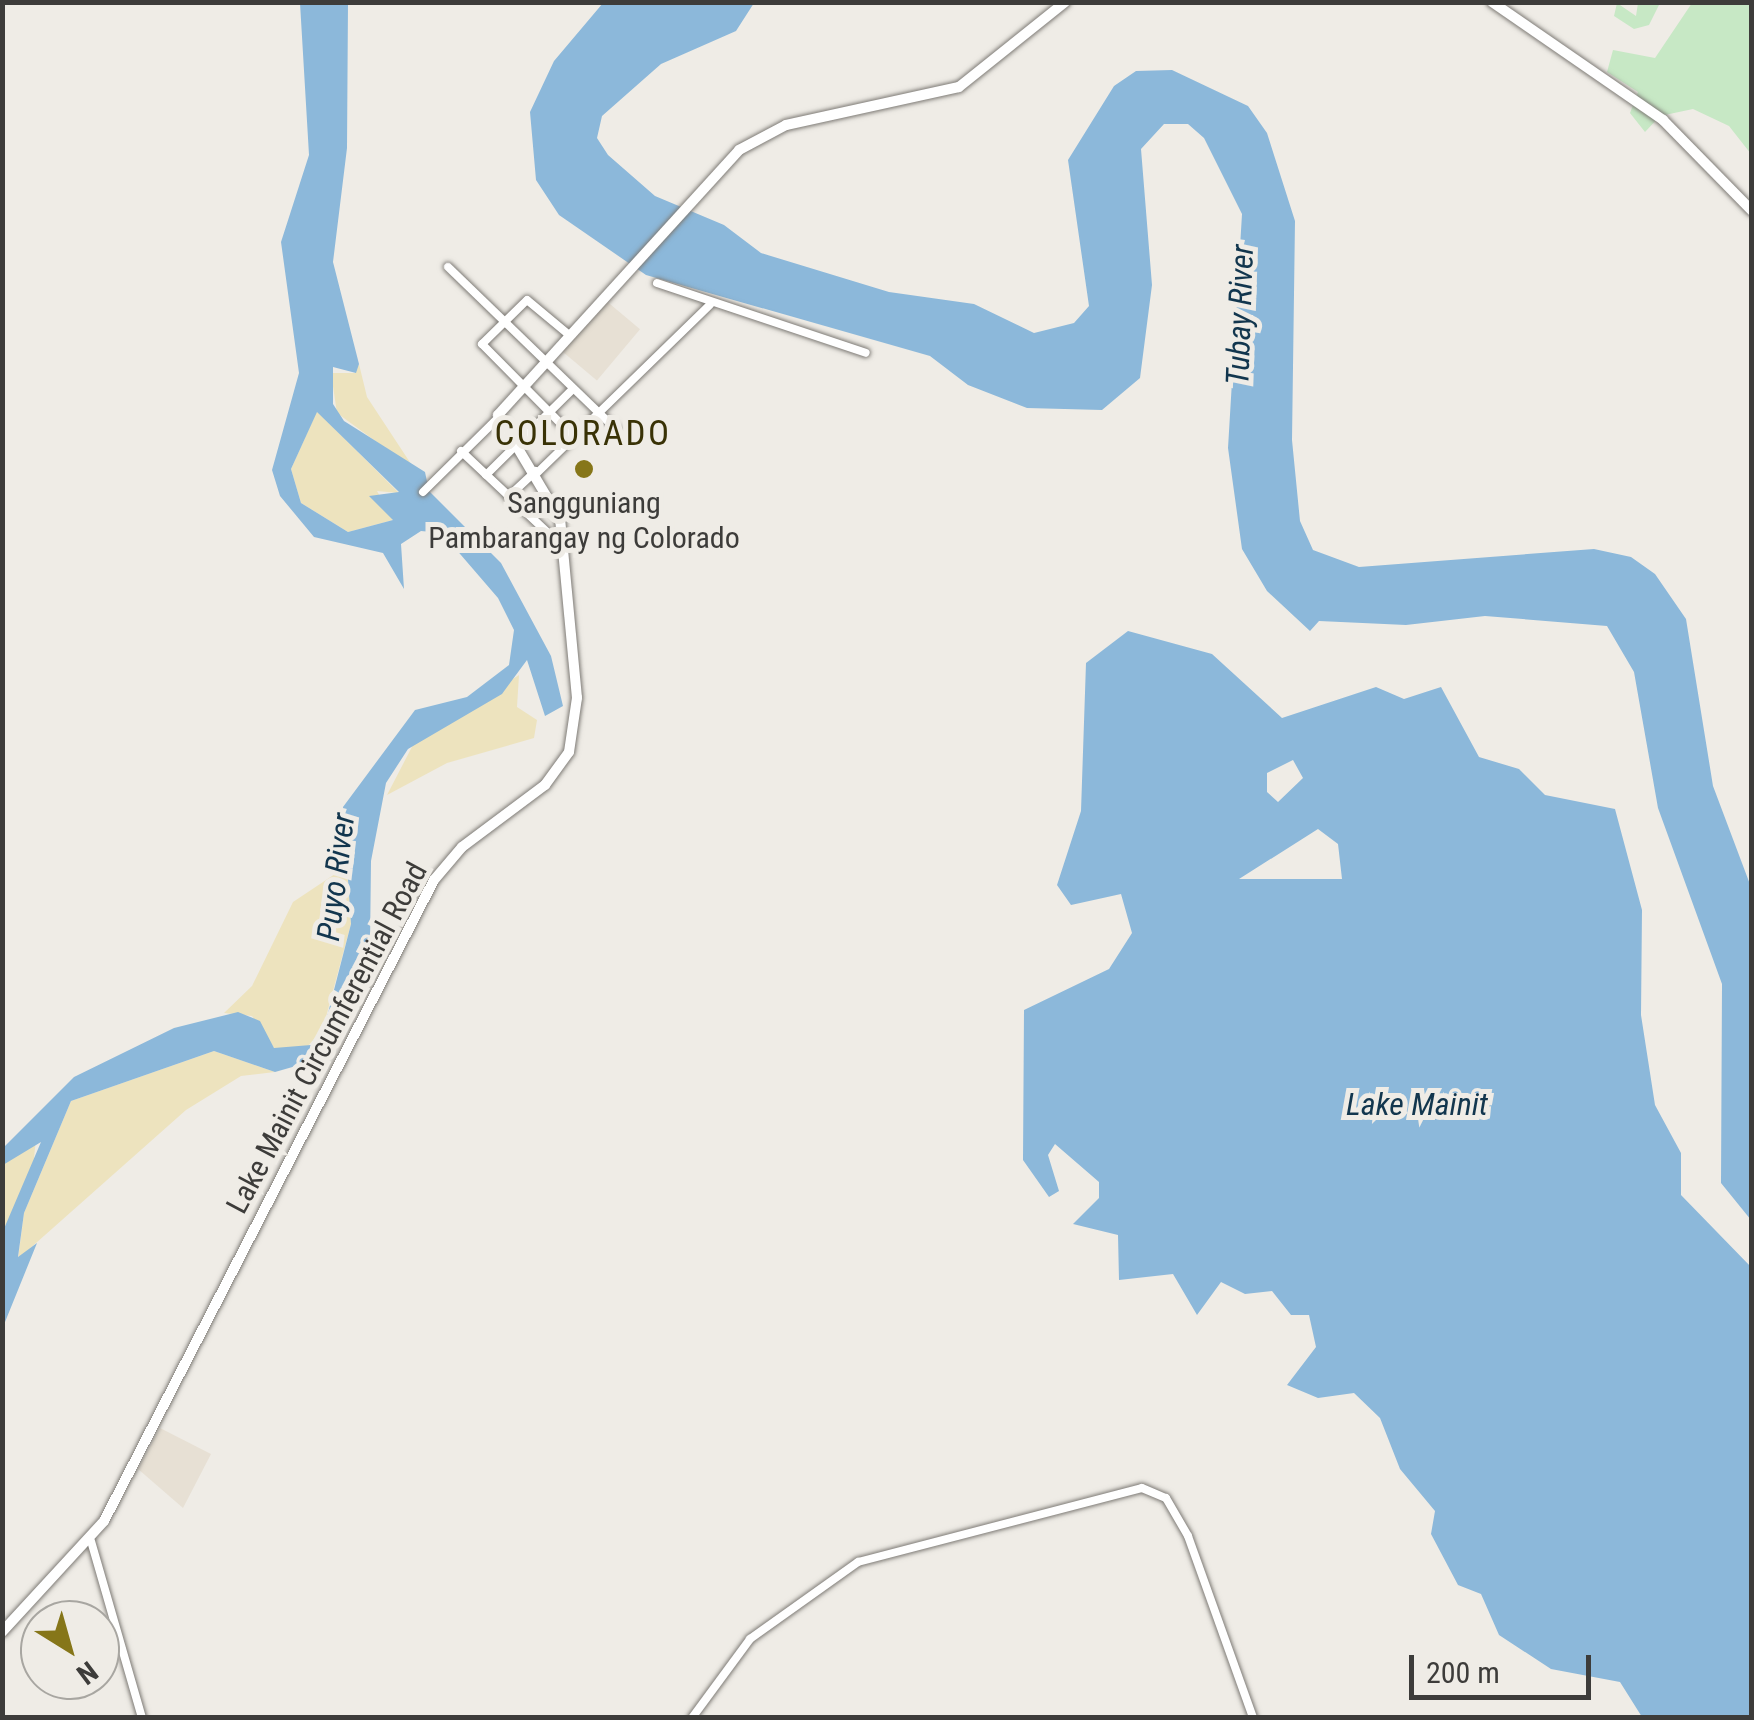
<!DOCTYPE html>
<html>
<head>
<meta charset="utf-8">
<style>
	body { margin:0 }
	#map { position:relative; width:1754px; height:1720px; overflow:hidden; background:#efece6; font-family:"Roboto Condensed",sans-serif }
	div>[style] { position:absolute }
	.built>* { inset:0; background:#e7e0d4; transform-origin:0 0 }
	.green>* { inset:0; background:#c7e8c5 }
	.sand>* { inset:0; background:#ede3be }
	.water>* { inset:0; background:#8cb8da }
	.roads { filter:drop-shadow(0 0 2px #7e7b76) drop-shadow(0 0 2px #7e7b76) }
	.street>* { height:8px; margin:-4px; padding:0 4px; transform-origin:4px; border-radius:4px; background:#fff }
	.secondary>* { height:10px; margin:-5px; padding:0 5px; transform-origin:5px; border-radius:5px; background:#fff }
	.dots>* { width:28px; height:28px; translate:-50% -50%; box-sizing:border-box; border:5px solid #efece6; border-radius:50% }
	span { translate:-50% -50%; white-space:nowrap; text-align:center; line-height:1.15; -webkit-text-stroke:10px #efece6; paint-order:stroke }
	.poi-label { font-size:30px; color:#3d3c3a }
	.street-label { font-size:30px; color:#3d3c3a }
	.water-label { font-size:32px; color:#12364e; font-style:italic }
	.quarter-label { font-size:35px; color:#393206; letter-spacing:2.5px }
	.frame { position:absolute; inset:0; border:5px solid #3d3c3a; pointer-events:none }
	.north { position:absolute; left:20px; top:1600px; width:100px; height:100px; box-sizing:border-box; background:#efece6; border:2px solid #a8a6a1; border-radius:50%; rotate:143deg; font-size:28px; font-weight:700; line-height:40px; text-align:center; color:#3d3c3a }
	.north::after { content:''; display:block; margin:auto; width:35px; height:45px; background:#867619; clip-path:polygon(50% 0,100% 100%,50% 72%,0 100%) }
	.scale { position:absolute; left:1409px; top:1655px; width:182px; height:45px; box-sizing:border-box; border:5px solid #3d3c3a; border-top:0; padding-left:12px; font-size:30px; line-height:35px; white-space:nowrap; color:#3d3c3a; -webkit-text-stroke:8px #efece6; paint-order:stroke }
</style>
</head>
<body>
<div id="map">
	<div class="built">
		<i style="left:604px;top:299px;width:47px;height:67px;rotate:40deg"></i>
		<i style="clip-path:polygon(160px 1428px,211px 1454px,183px 1508px,138px 1469px)"></i>
	</div>
	<div class="green">
		<i style="clip-path:polygon(1617px 3px,1636px 16px,1638px 3px,1660px 3px,1649px 25px,1634px 29px,1614px 16px)"></i>
		<i style="clip-path:polygon(1692px 3px,1751px 3px,1751px 154px,1729px 126px,1693px 109px,1660px 116px,1645px 132px,1630px 113px,1638px 92px,1607px 72px,1613px 50px,1655px 58px)"></i>
	</div>
	<div class="sand">
		<i style="clip-path:polygon(359px 364px,367px 397px,415px 470px,337px 413px,331px 373px,355px 373px)"></i>
		<i style="clip-path:polygon(317px 411px,399px 493px,377px 491px,393px 520px,348px 532px,301px 503px,291px 469px)"></i>
		<i style="clip-path:polygon(519px 675px,517px 707px,537px 720px,534px 738px,447px 763px,387px 795px,415px 741px)"></i>
		<i style="clip-path:polygon(347px 866px,351px 924px,323px 1028px,304px 1051px,274px 1048px,252px 1016px,224px 1013px,252px 986px,293px 902px)"></i>
		<i style="clip-path:polygon(214px 1051px,275px 1072px,241px 1076px,186px 1110px,18px 1259px,24px 1213px,71px 1101px)"></i>
		<i style="clip-path:polygon(36px 1139px,32px 1177px,3px 1231px,3px 1165px)"></i>
	</div>
	<div class="water">
		<i style="clip-path:polygon(evenodd,300px 3px,348px 3px,347px 148px,333px 262px,359px 364px,356px 373px,333px 367px,333px 404px,344px 421px,425px 472px,429px 491px,501px 563px,551px 656px,563px 706px,545px 716px,527px 660px,502px 694px,408px 749px,386px 783px,371px 861px,370px 945px,342px 1024px,317px 1060px,275px 1072px,214px 1051px,71px 1101px,24px 1213px,18px 1257px,37px 1243px,3px 1327px,3px 1231px,41px 1142px,3px 1165px,3px 1148px,74px 1077px,174px 1028px,238px 1012px,260px 1021px,274px 1048px,311px 1045px,326px 1021px,351px 924px,343px 807px,415px 710px,467px 697px,509px 665px,514px 630px,498px 598px,442px 533px,421px 531px,401px 544px,404px 589px,383px 553px,314px 537px,280px 496px,272px 470px,299px 373px,281px 242px,309px 155px,300px 3px,317px 412px,399px 492px,369px 496px,393px 520px,348px 532px,301px 503px,291px 469px,317px 412px)"></i>
		<i style="clip-path:polygon(603px 3px,754px 3px,736px 31px,661px 64px,602px 116px,597px 138px,608px 155px,655px 196px,724px 225px,761px 253px,889px 292px,974px 304px,1034px 333px,1074px 323px,1089px 306px,1068px 160px,1114px 86px,1136px 71px,1172px 70px,1248px 106px,1267px 133px,1295px 221px,1292px 440px,1300px 521px,1313px 550px,1359px 567px,1594px 549px,1631px 557px,1655px 574px,1686px 619px,1713px 786px,1751px 887px,1751px 1220px,1721px 1183px,1722px 984px,1658px 808px,1634px 672px,1607px 626px,1485px 616px,1406px 625px,1319px 621px,1310px 631px,1267px 591px,1242px 549px,1228px 448px,1242px 214px,1204px 138px,1188px 124px,1164px 124px,1141px 149px,1152px 285px,1140px 378px,1102px 410px,1027px 408px,968px 385px,930px 356px,646px 275px,559px 215px,536px 180px,530px 112px,554px 61px)"></i>
		<i style="clip-path:polygon(evenodd,1128px 631px,1212px 654px,1282px 718px,1376px 687px,1404px 699px,1441px 687px,1479px 757px,1519px 769px,1545px 795px,1615px 809px,1642px 910px,1641px 1015px,1655px 1105px,1681px 1153px,1681px 1195px,1751px 1267px,1751px 1717px,1642px 1717px,1620px 1682px,1551px 1669px,1499px 1635px,1481px 1594px,1458px 1585px,1431px 1534px,1435px 1511px,1400px 1469px,1380px 1418px,1354px 1393px,1318px 1398px,1287px 1385px,1316px 1347px,1309px 1315px,1291px 1315px,1272px 1291px,1245px 1294px,1221px 1282px,1197px 1315px,1173px 1274px,1119px 1280px,1118px 1235px,1073px 1224px,1099px 1198px,1099px 1182px,1055px 1144px,1048px 1155px,1059px 1191px,1049px 1197px,1023px 1160px,1024px 1010px,1109px 969px,1132px 933px,1121px 894px,1071px 905px,1057px 885px,1081px 811px,1086px 663px,1128px 631px,1293px 760px,1303px 778px,1278px 802px,1267px 792px,1267px 773px,1293px 760px,1128px 631px,1318px 829px,1338px 844px,1342px 879px,1239px 879px,1318px 829px)"></i>
	</div>
	<div class="roads">
		<div class="street">
			<i style="left:448px;top:267px;width:235px;rotate:44deg"></i>
			<i style="left:657px;top:283px;width:220px;rotate:18.5deg"></i>
			<i style="left:568px;top:334px;width:53px;rotate:-140.3deg"></i>
			<i style="left:527px;top:300px;width:63px;rotate:135.6deg"></i>
			<i style="left:482px;top:344px;width:131px;rotate:45.3deg"></i>
			<i style="left:461px;top:451px;width:140px;rotate:43.3deg"></i>
			<i style="left:537px;top:473px;width:241px;rotate:-44.2deg"></i>
			<i style="left:486px;top:475px;width:122px;rotate:-44.7deg"></i>
			<i style="left:423px;top:492px;width:103px;rotate:-44.6deg"></i>
			<i style="left:508px;top:497px;width:38px;rotate:-43deg"></i>
			<i style="left:91px;top:1541px;width:184px;rotate:73.9deg"></i>
			<i style="left:692px;top:1718px;width:98px;rotate:-53.7deg"></i>
			<i style="left:750px;top:1639px;width:133px;rotate:-35.5deg"></i>
			<i style="left:858px;top:1562px;width:293px;rotate:-14.6deg"></i>
			<i style="left:1142px;top:1488px;width:26px;rotate:23deg"></i>
			<i style="left:1166px;top:1498px;width:44px;rotate:59.9deg"></i>
			<i style="left:1188px;top:1536px;width:193px;rotate:70.3deg"></i>
		</div>
		<div class="secondary">
			<i style="left:1492px;top:2px;width:208px;rotate:34.6deg"></i>
			<i style="left:1663px;top:120px;width:127px;rotate:45.6deg"></i>
			<i style="left:2px;top:1632px;width:151px;rotate:-47.4deg"></i>
			<i style="left:104px;top:1521px;width:721px;rotate:-62.76deg"></i>
			<i style="left:434px;top:880px;width:43px;rotate:-49.7deg"></i>
			<i style="left:462px;top:847px;width:104px;rotate:-36.8deg"></i>
			<i style="left:545px;top:785px;width:41px;rotate:-54deg"></i>
			<i style="left:569px;top:752px;width:55px;rotate:-81.6deg"></i>
			<i style="left:577px;top:698px;width:180px;rotate:-95.4deg"></i>
			<i style="left:560px;top:519px;width:121px;rotate:-120.8deg"></i>
			<i style="left:498px;top:415px;width:358px;rotate:-47.7deg"></i>
			<i style="left:739px;top:150px;width:53px;rotate:-28deg"></i>
			<i style="left:786px;top:125px;width:177px;rotate:-12.4deg"></i>
			<i style="left:959px;top:87px;width:136px;rotate:-38.7deg"></i>
		</div>
	</div>
	<div class="dots">
		<i style="left:584px;top:469px;background:#867619"></i>
	</div>
	<div class="poi-label">
		<span style="left:584px;top:520px">Sangguniang<br>Pambarangay ng Colorado</span>
	</div>
	<div class="street-label">
		<span style="left:327px;top:1038px;rotate:-62deg">Lake Mainit Circumferential Road</span>
	</div>
	<div class="water-label">
		<span style="left:1240px;top:315px;rotate:-88deg">Tubay River</span>
		<span style="left:336px;top:877px;rotate:-83deg">Puyo River</span>
		<span style="left:1417px;top:1104px">Lake Mainit</span>
	</div>
	<div class="quarter-label">
		<span style="left:583px;top:434px">COLORADO</span>
	</div>
	<div class="frame"></div>
	<div class="north">N</div>
	<div class="scale">200 m</div>
</div>
</body>
</html>
